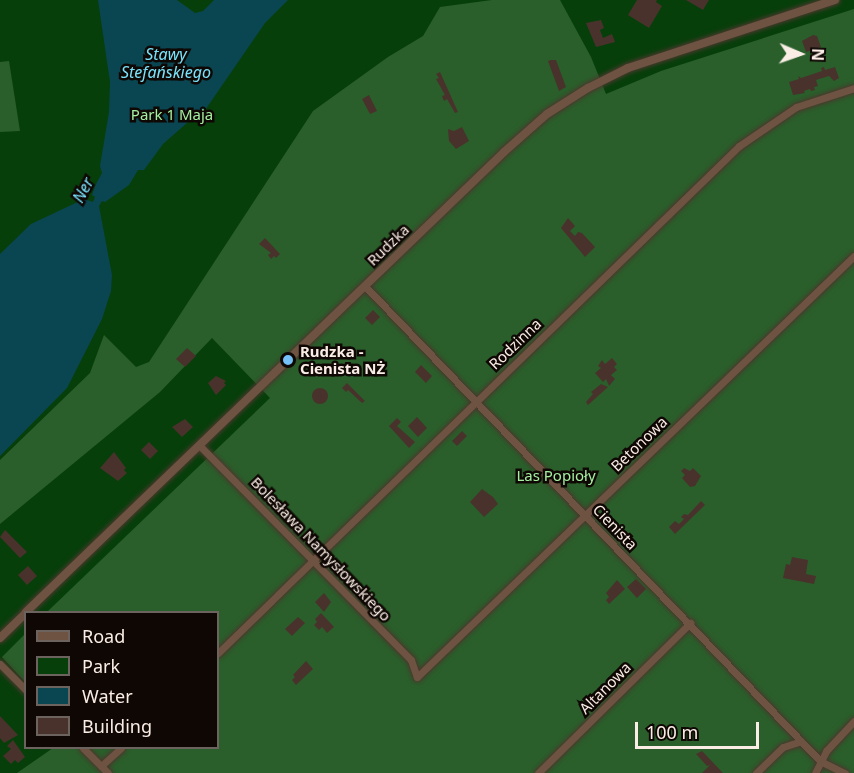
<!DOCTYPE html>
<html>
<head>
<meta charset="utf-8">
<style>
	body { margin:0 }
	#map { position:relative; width:854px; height:773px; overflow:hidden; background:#2d1b0f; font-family:"Noto Sans",sans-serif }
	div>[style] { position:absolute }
	.green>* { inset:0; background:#073f0b }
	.forest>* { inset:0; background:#2a5f2b }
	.water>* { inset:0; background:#094652 }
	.building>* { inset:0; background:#49322b }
	.round { border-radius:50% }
	.roads { filter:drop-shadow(0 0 2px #4a382d) drop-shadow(0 0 2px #4a382d) }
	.minor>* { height:7px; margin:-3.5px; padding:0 3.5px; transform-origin:3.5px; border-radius:3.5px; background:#6f5342 }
	.tertiary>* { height:8px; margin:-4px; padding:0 4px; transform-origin:4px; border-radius:4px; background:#6f5342 }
	.dots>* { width:16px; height:16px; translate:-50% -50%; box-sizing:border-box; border:3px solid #0f0704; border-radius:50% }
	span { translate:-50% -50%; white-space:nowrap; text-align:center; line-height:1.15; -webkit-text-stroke:5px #0f0704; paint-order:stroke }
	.park-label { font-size:15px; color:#a3f0a1 }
	.street-label { font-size:15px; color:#faede5 }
	.poi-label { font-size:15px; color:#faede5; font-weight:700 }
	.left { translate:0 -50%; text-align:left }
	.water-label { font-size:16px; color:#78e3fb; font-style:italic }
	.legend { position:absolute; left:24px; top:611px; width:195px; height:138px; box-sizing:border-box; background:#0f0704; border:2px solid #6d635e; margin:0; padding:8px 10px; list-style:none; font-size:18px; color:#faede5 }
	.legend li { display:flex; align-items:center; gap:12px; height:30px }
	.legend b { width:30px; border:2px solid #6d635e }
	.north { position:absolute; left:770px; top:24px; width:60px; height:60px; -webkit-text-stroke:4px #0f0704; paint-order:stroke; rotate:92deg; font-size:16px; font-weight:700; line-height:24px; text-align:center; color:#faede5 }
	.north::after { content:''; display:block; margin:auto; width:21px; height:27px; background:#faede5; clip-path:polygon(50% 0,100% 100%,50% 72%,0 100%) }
	.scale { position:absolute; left:635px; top:722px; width:124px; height:27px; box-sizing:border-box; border:3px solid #faede5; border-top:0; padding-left:8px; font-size:18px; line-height:21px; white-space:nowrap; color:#faede5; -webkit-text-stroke:4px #0f0704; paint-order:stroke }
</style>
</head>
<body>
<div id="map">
	<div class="green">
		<div style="clip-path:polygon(evenodd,0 0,854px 0,854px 773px,0 773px,0 0,26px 612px,218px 612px,218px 748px,26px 748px,26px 612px)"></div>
	</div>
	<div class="forest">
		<div style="clip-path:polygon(492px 0,560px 0,591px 57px,606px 94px,661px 71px,854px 9px,854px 773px,17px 773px,53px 748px,218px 748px,218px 612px,47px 612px,270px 398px,212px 338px,160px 392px,0 524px,0 460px,90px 373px,104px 335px,136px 367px,149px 362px,313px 111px,388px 57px,423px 36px,440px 7px)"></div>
		<div style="clip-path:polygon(9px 61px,20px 131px,0 132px,0 62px)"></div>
		<div style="clip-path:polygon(25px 634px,25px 682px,2px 657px)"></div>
	</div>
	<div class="water">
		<div style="clip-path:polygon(98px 0,177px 0,195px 13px,203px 11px,214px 0,288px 0,265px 23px,201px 116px,196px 115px,163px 144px,144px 170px,138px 170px,129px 185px,105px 202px,102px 201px,99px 206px,112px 275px,111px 291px,102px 319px,67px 388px,0 456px,0 254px,31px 224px,84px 199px,93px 202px,95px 197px,92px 195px,95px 186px,102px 173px,100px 166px,109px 112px,110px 82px)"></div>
	</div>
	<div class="building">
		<div style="clip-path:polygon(637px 0,657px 0,656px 2px,662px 6px,649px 28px,628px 15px)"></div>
		<div style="clip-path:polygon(686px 0,709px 0,703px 10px)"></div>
		<div style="clip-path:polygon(601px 20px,604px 28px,600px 30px,603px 38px,612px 34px,615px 42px,596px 47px,586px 23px)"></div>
		<div style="clip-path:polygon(813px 35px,817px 36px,821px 47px,806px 52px,802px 41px)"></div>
		<div style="clip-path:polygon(551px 60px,556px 60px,566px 87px,559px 91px,548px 61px)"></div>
		<div style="clip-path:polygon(824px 67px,825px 70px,835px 67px,839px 78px,834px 81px,829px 76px,816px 80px,818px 86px,814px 87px,815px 90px,811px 91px,810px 89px,804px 91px,805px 93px,793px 95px,789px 82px,799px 79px,798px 76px,801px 78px,822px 71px,821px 68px)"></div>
		<div style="clip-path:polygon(440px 72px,458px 112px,455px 113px,447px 99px,444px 101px,442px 96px,445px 95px,436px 79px,439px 78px,436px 74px)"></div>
		<div style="clip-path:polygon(369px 95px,377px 111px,370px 114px,362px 99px)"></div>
		<div style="clip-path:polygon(462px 127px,469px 141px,456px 149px,449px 141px,448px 129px,454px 131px)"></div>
		<div style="clip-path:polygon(568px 218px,575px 226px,570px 231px,575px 236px,578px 232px,582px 233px,595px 247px,585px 257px,561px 228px)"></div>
		<div style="clip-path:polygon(265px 238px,280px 254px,276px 258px,274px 256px,271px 259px,268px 255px,271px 253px,259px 244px)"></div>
		<div style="clip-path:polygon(373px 310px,380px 317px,372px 325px,365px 318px)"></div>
		<div style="clip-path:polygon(187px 348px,196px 356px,185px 367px,176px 359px)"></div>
		<div style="clip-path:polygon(612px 358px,617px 364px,614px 367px,617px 370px,611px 375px,615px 379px,609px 386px,606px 379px,603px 382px,595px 373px,601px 368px,598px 366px,602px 360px,605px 364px)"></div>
		<div style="clip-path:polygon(421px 365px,432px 376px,426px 383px,415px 372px)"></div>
		<div style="clip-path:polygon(216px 376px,226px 381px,224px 383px,226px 385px,216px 395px,208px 383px)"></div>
		<div style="clip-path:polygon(347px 383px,365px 401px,362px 403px,348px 390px,346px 392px,342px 388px)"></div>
		<div style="clip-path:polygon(601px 384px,608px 387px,588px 405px,586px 402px,593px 394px,591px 392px)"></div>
		<div class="round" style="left:312px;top:388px;width:16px;height:16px"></div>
		<div style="clip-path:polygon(417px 417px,427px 428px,418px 437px,408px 426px)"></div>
		<div style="clip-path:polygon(397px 418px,401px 422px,397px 426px,415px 442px,409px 448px,389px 426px)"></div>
		<div style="clip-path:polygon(185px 419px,193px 427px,182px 437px,172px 427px)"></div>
		<div style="clip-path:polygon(462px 431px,467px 436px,457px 446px,452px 441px)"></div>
		<div style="clip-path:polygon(149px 442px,158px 451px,150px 459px,141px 450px)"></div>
		<div style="clip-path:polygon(114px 452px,126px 468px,124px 470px,127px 473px,118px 481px,100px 468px)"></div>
		<div style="clip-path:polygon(684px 468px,690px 471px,693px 468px,701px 476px,695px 486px,690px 487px,682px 478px,685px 475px,681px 471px)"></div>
		<div style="clip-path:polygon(482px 489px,493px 497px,498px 504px,484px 517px,470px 502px)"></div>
		<div style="clip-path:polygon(701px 501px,705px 505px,675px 534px,669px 527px,675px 521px,679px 524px,684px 519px,681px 517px,684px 514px,688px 515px)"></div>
		<div style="clip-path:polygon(5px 530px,27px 552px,20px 558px,0 537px)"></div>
		<div style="clip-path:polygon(792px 557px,808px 560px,806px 574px,816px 576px,814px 584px,783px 578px,786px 564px,790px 565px)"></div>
		<div style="clip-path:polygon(28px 566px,37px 576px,27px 585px,18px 575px)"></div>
		<div style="clip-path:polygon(636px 579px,646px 589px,637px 598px,627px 587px)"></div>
		<div style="clip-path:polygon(617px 580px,625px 589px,609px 604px,606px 600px,609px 597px,606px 593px)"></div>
		<div style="clip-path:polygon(324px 593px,331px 602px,324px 612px,315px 602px)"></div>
		<div style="clip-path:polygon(321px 613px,334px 627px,327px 633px,322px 627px,319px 630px,314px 625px,317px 622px,315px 619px)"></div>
		<div style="clip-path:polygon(298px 617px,305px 623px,292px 636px,285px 629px)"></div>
		<div style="clip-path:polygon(306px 661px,313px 669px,296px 685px,292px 680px,295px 677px,293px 675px)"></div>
		<div style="clip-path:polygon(0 716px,18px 735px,4px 743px,0 738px)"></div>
		<div style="clip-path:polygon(13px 740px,25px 757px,18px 763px,15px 760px,11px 764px,3px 756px,11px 749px,7px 746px)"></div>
		<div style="clip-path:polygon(702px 751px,723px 773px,702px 773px,710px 765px,707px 766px,696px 754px)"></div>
	</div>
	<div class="roads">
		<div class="minor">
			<div style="left:365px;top:286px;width:658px;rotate:46.23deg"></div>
			<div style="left:820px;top:761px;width:28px;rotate:26deg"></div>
			<div style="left:199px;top:445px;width:302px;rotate:45.4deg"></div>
			<div style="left:411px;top:660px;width:18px;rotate:71deg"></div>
			<div style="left:417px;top:677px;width:607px;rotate:-43.93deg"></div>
			<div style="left:218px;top:653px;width:727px;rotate:-44.22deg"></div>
			<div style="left:739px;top:146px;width:69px;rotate:-34.4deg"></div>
			<div style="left:796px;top:107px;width:61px;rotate:-18.1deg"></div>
			<div style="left:0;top:664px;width:37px;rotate:45deg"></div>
			<div style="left:83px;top:748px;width:35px;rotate:45deg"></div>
			<div style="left:101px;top:766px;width:27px;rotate:-42deg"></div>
			<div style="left:538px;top:773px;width:214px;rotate:-44.6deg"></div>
			<div style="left:756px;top:773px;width:37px;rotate:-44deg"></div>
			<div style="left:783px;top:747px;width:19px;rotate:-18deg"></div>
			<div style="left:815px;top:773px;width:25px;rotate:-63deg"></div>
			<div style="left:826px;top:751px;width:41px;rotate:-47deg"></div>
		</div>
		<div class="tertiary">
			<div style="left:26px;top:612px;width:663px;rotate:-43.9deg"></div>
			<div style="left:504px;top:152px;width:57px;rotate:-41.5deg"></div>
			<div style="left:547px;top:114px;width:49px;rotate:-32.4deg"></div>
			<div style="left:588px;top:88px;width:45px;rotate:-26.6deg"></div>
			<div style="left:628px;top:68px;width:218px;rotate:-18.2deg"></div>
			<div style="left:0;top:638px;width:36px;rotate:-44deg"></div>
		</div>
	</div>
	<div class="dots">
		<div style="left:288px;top:360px;background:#75c0f6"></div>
	</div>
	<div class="park-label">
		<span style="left:172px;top:115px">Park 1 Maja</span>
		<span style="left:556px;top:476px">Las Popioły</span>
	</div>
	<div class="street-label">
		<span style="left:388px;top:245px;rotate:-44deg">Rudzka</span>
		<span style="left:515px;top:344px;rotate:-44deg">Rodzinna</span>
		<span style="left:639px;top:444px;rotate:-44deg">Betonowa</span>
		<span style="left:615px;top:527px;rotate:46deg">Cienista</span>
		<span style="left:321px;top:549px;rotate:46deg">Bolesława Namysłowskiego</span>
		<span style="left:605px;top:688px;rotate:-45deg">Altanowa</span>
	</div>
	<div class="poi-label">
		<span class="left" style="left:300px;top:360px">Rudzka -<br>Cienista NŻ</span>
	</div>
	<div class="water-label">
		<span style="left:166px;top:63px">Stawy<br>Stefańskiego</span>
		<span style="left:83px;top:190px;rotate:-62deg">Ner</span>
	</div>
	<ul class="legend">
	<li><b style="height:8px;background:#6f5342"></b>Road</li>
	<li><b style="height:16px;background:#073f0b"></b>Park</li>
	<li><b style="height:16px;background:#094652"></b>Water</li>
	<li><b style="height:16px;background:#49322b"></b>Building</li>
	</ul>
	<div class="north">N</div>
	<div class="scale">100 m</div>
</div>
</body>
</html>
